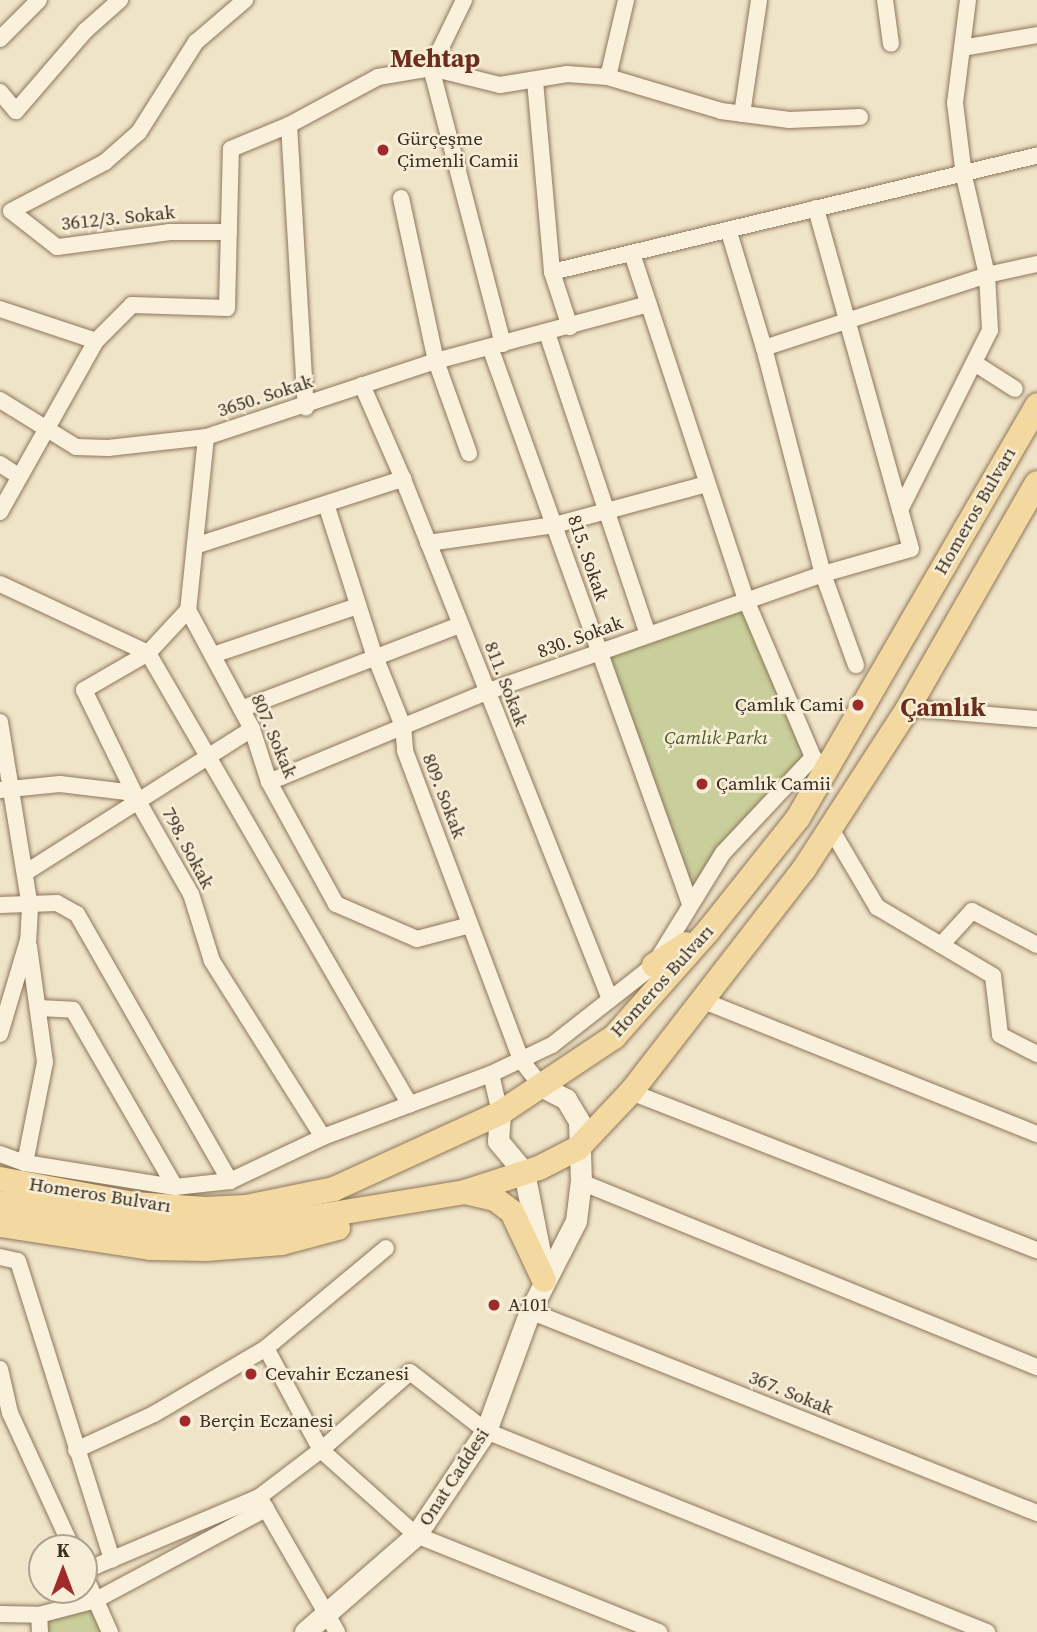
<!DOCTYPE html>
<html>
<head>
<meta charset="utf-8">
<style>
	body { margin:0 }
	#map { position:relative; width:1037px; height:1632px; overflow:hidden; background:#f0e4c8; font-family:"Source Serif 4",serif }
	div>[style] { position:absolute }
	.green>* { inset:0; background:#c9cf9b }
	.roads { filter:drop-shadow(0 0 2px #8d765c) drop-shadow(0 0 2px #8d765c) }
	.street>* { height:16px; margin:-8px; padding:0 8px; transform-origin:8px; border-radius:8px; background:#faf1dc }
	.secondary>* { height:21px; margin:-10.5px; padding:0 10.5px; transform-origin:10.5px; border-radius:10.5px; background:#faf1dc }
	.primary>* { height:24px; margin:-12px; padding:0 12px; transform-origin:12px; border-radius:12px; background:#f3d9a0 }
	.dots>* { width:19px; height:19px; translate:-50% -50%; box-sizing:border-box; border:4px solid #f7eed8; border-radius:50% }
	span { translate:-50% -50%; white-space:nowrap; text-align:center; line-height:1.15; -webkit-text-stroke:5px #f7eed8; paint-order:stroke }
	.poi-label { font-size:19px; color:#3d2e20 }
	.left { translate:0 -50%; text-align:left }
	.right { translate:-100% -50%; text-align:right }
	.street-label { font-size:19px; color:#3d2e20 }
	.park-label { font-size:19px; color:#4d5a26; font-style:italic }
	.district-label { font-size:26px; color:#6b2e1e; font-weight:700 }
	.north { position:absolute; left:28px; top:1534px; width:70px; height:70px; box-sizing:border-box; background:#f7eed8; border:2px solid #ada18e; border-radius:50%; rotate:0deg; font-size:19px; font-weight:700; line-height:28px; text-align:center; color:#3d2e20 }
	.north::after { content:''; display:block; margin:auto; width:24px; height:32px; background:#9e2a2b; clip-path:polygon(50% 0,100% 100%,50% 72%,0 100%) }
</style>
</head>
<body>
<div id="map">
	<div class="green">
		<div style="clip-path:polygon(746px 600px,813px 757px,689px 901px,598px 653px)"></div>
		<div style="clip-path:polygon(91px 1606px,101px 1632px,45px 1632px,44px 1616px)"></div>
	</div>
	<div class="roads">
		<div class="street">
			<div style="left:885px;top:0;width:44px;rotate:82.2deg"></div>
			<div style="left:0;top:39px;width:55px;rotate:-45deg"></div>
			<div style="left:962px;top:48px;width:76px;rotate:-9.8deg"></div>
			<div style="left:608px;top:77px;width:79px;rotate:-76.8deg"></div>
			<div style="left:535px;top:81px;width:192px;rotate:84.9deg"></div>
			<div style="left:552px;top:272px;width:58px;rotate:71.9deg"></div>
			<div style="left:0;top:92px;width:25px;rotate:50deg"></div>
			<div style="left:16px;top:111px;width:106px;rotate:-49.2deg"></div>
			<div style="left:85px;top:31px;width:47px;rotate:-41.5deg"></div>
			<div style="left:742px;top:114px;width:115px;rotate:-81.5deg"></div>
			<div style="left:289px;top:125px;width:283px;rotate:86.6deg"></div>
			<div style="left:401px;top:198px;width:167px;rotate:77.9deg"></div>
			<div style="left:436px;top:361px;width:98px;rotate:70.3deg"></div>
			<div style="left:229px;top:232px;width:59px;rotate:180deg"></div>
			<div style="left:170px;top:232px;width:114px;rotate:172.4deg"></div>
			<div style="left:57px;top:247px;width:58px;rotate:-142deg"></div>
			<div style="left:11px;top:211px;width:106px;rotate:-27.5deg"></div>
			<div style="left:105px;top:162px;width:45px;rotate:-41.4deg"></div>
			<div style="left:139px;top:132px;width:107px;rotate:-57.7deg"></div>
			<div style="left:196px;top:42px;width:65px;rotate:-40.6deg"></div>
			<div style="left:729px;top:232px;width:121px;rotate:73.2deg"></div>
			<div style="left:764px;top:348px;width:234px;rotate:75.4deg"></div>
			<div style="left:823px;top:574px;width:97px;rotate:70.1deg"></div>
			<div style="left:552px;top:272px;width:499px;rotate:-13.5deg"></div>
			<div style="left:0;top:309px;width:101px;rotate:18.4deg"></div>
			<div style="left:547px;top:333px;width:318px;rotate:71.5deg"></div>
			<div style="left:503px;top:344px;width:285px;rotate:-104.6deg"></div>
			<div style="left:431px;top:68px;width:71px;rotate:13.8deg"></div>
			<div style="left:500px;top:85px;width:68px;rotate:-9.3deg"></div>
			<div style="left:567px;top:74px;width:41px;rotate:4.2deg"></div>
			<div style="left:608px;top:77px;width:118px;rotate:16.7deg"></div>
			<div style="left:721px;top:111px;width:69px;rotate:7.5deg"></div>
			<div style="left:789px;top:120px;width:71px;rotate:-2.4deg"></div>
			<div style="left:490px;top:347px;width:589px;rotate:70.24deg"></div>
			<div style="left:764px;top:348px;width:235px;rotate:-18.1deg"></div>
			<div style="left:987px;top:275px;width:51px;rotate:-12.4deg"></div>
			<div style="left:976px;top:364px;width:46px;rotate:32.7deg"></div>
			<div style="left:362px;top:385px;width:103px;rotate:66.4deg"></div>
			<div style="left:403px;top:479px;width:560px;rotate:68.29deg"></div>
			<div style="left:0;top:400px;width:89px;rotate:31.7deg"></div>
			<div style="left:76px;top:447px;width:32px;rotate:2deg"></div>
			<div style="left:108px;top:448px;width:99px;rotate:-6.4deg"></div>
			<div style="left:206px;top:437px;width:242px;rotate:-18.3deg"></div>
			<div style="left:436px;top:361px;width:220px;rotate:-15deg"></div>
			<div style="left:206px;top:437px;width:174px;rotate:95.9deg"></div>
			<div style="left:188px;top:610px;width:135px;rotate:61.7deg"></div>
			<div style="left:252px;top:729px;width:56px;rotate:72.2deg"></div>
			<div style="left:269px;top:782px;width:139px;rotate:61.2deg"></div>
			<div style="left:336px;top:904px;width:88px;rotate:23.4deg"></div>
			<div style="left:417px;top:939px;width:55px;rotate:-14.8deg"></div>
			<div style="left:0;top:464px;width:20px;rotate:33deg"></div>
			<div style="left:326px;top:504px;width:157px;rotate:72.3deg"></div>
			<div style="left:374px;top:654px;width:78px;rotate:68.1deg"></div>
			<div style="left:403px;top:726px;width:25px;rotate:85deg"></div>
			<div style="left:405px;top:751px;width:330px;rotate:69.4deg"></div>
			<div style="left:521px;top:1060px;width:34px;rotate:52deg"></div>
			<div style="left:900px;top:510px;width:201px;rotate:-63.4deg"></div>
			<div style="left:990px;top:330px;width:55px;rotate:-93.1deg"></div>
			<div style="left:987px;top:275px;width:102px;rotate:-103.1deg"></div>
			<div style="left:964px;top:176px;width:74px;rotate:-97deg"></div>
			<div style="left:955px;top:103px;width:104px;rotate:-82.8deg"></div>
			<div style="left:0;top:512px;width:196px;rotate:-60.7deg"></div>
			<div style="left:96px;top:341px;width:51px;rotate:-45deg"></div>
			<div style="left:132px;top:305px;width:95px;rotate:1.8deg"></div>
			<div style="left:227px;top:308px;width:159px;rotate:-88.6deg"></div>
			<div style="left:231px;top:149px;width:63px;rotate:-22.5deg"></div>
			<div style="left:289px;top:125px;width:101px;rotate:-28.3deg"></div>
			<div style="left:378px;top:77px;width:54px;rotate:-9.6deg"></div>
			<div style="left:431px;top:68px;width:76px;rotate:-64.1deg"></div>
			<div style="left:428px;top:543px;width:128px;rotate:-8.1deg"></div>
			<div style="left:555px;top:525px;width:157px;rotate:-15.1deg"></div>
			<div style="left:195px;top:546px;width:219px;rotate:-17.9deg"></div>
			<div style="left:0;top:584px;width:163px;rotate:25deg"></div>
			<div style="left:148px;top:653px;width:522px;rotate:59.9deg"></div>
			<div style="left:188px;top:610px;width:59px;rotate:132.9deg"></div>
			<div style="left:148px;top:653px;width:74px;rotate:150deg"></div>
			<div style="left:84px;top:690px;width:126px;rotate:64deg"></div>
			<div style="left:139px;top:803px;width:105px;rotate:60.3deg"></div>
			<div style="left:191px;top:894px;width:70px;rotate:72.6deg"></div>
			<div style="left:212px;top:961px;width:208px;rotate:57.8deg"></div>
			<div style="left:213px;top:655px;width:153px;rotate:-18.7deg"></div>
			<div style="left:908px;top:708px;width:129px;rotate:4.9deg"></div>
			<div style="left:241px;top:709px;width:235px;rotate:-21deg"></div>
			<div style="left:0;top:722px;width:187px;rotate:80.8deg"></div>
			<div style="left:30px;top:907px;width:33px;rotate:93deg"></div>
			<div style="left:28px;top:940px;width:98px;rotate:106.6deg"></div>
			<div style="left:269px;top:782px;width:235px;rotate:-22.5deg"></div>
			<div style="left:486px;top:692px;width:357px;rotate:-19.3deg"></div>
			<div style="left:823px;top:574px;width:91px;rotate:-15.9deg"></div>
			<div style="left:911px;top:549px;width:354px;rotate:-105.6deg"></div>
			<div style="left:0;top:790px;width:60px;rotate:-5.7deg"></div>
			<div style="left:60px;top:784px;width:67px;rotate:6.8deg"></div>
			<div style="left:127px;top:792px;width:13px;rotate:42deg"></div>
			<div style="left:831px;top:829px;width:91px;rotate:59.5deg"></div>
			<div style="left:877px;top:907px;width:135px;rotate:30.7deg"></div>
			<div style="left:993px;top:976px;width:59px;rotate:83.2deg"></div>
			<div style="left:1000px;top:1035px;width:42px;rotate:27.2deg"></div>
			<div style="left:28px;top:871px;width:265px;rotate:-32.4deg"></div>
			<div style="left:0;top:905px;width:57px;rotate:-2deg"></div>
			<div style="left:57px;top:903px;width:23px;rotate:29deg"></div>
			<div style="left:77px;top:914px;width:308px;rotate:60.2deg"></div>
			<div style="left:941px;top:945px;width:46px;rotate:-47.6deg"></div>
			<div style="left:972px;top:911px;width:73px;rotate:27.6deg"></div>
			<div style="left:699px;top:999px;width:364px;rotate:21.8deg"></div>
			<div style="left:39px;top:1008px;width:34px;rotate:3deg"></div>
			<div style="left:73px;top:1010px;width:204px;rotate:60deg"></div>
			<div style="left:491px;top:1074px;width:40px;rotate:77deg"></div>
			<div style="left:631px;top:1092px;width:436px;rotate:21.3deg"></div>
			<div style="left:0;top:1154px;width:27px;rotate:20deg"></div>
			<div style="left:25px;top:1163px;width:152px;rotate:9.1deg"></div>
			<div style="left:175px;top:1187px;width:55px;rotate:-6.2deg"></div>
			<div style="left:230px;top:1181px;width:103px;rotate:-25.3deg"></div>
			<div style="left:323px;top:1137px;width:179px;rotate:-20.6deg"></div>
			<div style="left:491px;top:1074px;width:68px;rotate:-25.4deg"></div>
			<div style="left:552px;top:1045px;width:130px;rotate:-38.1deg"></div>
			<div style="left:654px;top:965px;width:132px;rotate:-58.4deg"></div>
			<div style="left:723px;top:853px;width:132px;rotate:-46.8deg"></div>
			<div style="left:813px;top:757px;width:171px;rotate:-113.1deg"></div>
			<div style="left:746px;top:600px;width:365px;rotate:-108.2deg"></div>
			<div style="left:25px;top:1163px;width:103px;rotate:-78.8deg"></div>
			<div style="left:45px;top:1062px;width:117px;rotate:-97.9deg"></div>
			<div style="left:581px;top:1182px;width:492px;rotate:22.1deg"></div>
			<div style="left:0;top:1257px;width:18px;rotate:13deg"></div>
			<div style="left:18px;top:1261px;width:313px;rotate:72.5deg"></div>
			<div style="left:530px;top:1311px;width:546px;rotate:21.72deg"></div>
			<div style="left:266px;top:1348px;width:116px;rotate:61.7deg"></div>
			<div style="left:321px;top:1450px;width:127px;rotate:41.8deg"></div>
			<div style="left:416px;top:1535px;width:262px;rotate:21.8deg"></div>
			<div style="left:0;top:1369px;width:45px;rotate:77.2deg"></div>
			<div style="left:10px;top:1413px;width:149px;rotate:65.3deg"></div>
			<div style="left:76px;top:1450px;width:86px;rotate:-24.8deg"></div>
			<div style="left:154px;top:1414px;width:130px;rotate:-30.5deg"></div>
			<div style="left:266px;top:1348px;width:156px;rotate:-39.8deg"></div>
			<div style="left:262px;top:1502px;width:150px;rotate:60deg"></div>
			<div style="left:84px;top:1571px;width:190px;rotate:-22.9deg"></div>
			<div style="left:259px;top:1497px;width:78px;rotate:-37.2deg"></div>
			<div style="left:321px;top:1450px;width:118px;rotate:-41.2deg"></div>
			<div style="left:410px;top:1372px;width:96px;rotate:37.8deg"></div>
			<div style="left:486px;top:1431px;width:540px;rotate:21.86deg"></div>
			<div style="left:84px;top:1574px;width:64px;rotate:65.9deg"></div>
			<div style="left:0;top:1614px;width:39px;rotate:1deg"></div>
			<div style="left:40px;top:1632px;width:17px;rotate:-93deg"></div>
			<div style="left:39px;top:1615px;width:59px;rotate:-14.7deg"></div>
			<div style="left:96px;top:1600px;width:193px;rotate:-28.2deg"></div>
		</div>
		<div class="secondary">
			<div style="left:500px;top:1113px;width:28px;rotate:94deg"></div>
			<div style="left:498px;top:1141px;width:40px;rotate:50deg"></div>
			<div style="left:524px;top:1172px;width:98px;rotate:78.8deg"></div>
			<div style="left:305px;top:1632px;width:147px;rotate:-41.1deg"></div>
			<div style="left:416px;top:1535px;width:125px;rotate:-56.1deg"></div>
			<div style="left:486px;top:1431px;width:128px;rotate:-69.9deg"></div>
			<div style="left:530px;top:1311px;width:101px;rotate:-62.9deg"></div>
			<div style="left:576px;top:1221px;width:39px;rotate:-83deg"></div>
			<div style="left:581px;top:1182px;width:61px;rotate:-91.9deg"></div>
			<div style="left:579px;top:1121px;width:26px;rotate:-121deg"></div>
			<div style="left:566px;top:1099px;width:27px;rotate:-153deg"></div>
		</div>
		<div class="primary">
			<div style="left:654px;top:965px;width:38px;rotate:-33deg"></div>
			<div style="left:0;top:1179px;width:136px;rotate:10.6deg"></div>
			<div style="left:134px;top:1204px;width:71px;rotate:4deg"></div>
			<div style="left:205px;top:1209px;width:41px;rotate:-2.8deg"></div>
			<div style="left:246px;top:1207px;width:90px;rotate:-11.6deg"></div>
			<div style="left:334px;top:1189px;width:183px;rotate:-24.6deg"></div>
			<div style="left:500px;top:1113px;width:137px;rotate:-33.7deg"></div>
			<div style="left:614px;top:1037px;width:142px;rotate:-48.4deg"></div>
			<div style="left:708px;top:931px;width:144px;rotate:-51.5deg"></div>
			<div style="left:798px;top:818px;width:477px;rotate:-59.9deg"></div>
			<div style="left:465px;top:1192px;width:31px;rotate:13deg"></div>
			<div style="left:495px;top:1199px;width:21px;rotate:37deg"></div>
			<div style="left:512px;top:1212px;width:75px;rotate:64.8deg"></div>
			<div style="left:0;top:1203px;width:178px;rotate:8.7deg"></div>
			<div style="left:176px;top:1230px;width:84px;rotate:-2.7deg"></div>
			<div style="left:260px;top:1226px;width:208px;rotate:-9.4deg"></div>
			<div style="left:465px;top:1192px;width:78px;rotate:-18deg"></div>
			<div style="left:539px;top:1168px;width:44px;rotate:-27.1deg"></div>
			<div style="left:578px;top:1148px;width:77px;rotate:-46.6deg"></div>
			<div style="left:631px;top:1092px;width:282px;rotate:-52.2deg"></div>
			<div style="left:804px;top:869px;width:192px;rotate:-57.1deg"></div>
			<div style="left:908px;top:708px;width:259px;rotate:-60.2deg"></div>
			<div style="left:0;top:1225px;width:152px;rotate:8.7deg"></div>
			<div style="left:150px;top:1248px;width:56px;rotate:1deg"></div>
			<div style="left:206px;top:1249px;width:76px;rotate:-4.5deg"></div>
			<div style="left:282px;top:1243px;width:58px;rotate:-15deg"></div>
		</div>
	</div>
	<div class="dots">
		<div style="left:383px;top:150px;background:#9e2a2b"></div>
		<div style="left:858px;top:705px;background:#9e2a2b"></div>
		<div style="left:702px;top:784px;background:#9e2a2b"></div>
		<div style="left:494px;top:1305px;background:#9e2a2b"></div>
		<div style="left:251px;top:1374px;background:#9e2a2b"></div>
		<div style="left:185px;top:1421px;background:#9e2a2b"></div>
	</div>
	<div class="poi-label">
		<span class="left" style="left:397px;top:150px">Gürçeşme<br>Çimenli Camii</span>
		<span class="right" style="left:844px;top:705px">Çamlık Cami</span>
		<span class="left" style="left:716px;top:784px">Çamlık Camii</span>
		<span class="left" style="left:508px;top:1305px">A101</span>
		<span class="left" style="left:265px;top:1374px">Cevahir Eczanesi</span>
		<span class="left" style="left:199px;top:1421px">Berçin Eczanesi</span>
	</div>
	<div class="street-label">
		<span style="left:118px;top:218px;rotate:-6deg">3612/3. Sokak</span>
		<span style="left:265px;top:396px;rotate:-18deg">3650. Sokak</span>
		<span style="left:975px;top:511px;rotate:-60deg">Homeros Bulvarı</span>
		<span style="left:588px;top:558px;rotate:71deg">815. Sokak</span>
		<span style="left:580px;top:637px;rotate:-20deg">830. Sokak</span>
		<span style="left:506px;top:684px;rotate:69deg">811. Sokak</span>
		<span style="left:274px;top:736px;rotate:67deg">807. Sokak</span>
		<span style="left:444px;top:796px;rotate:69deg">809. Sokak</span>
		<span style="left:188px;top:848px;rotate:62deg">798. Sokak</span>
		<span style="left:662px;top:981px;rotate:-48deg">Homeros Bulvarı</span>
		<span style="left:100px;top:1195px;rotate:9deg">Homeros Bulvarı</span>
		<span style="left:791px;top:1393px;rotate:22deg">367. Sokak</span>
		<span style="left:454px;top:1477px;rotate:-57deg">Onat Caddesi</span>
	</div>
	<div class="park-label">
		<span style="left:716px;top:738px">Çamlık Parkı</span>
	</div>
	<div class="district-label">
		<span style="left:435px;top:59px">Mehtap</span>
		<span style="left:943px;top:708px">Çamlık</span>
	</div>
	<div class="north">K</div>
</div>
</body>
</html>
